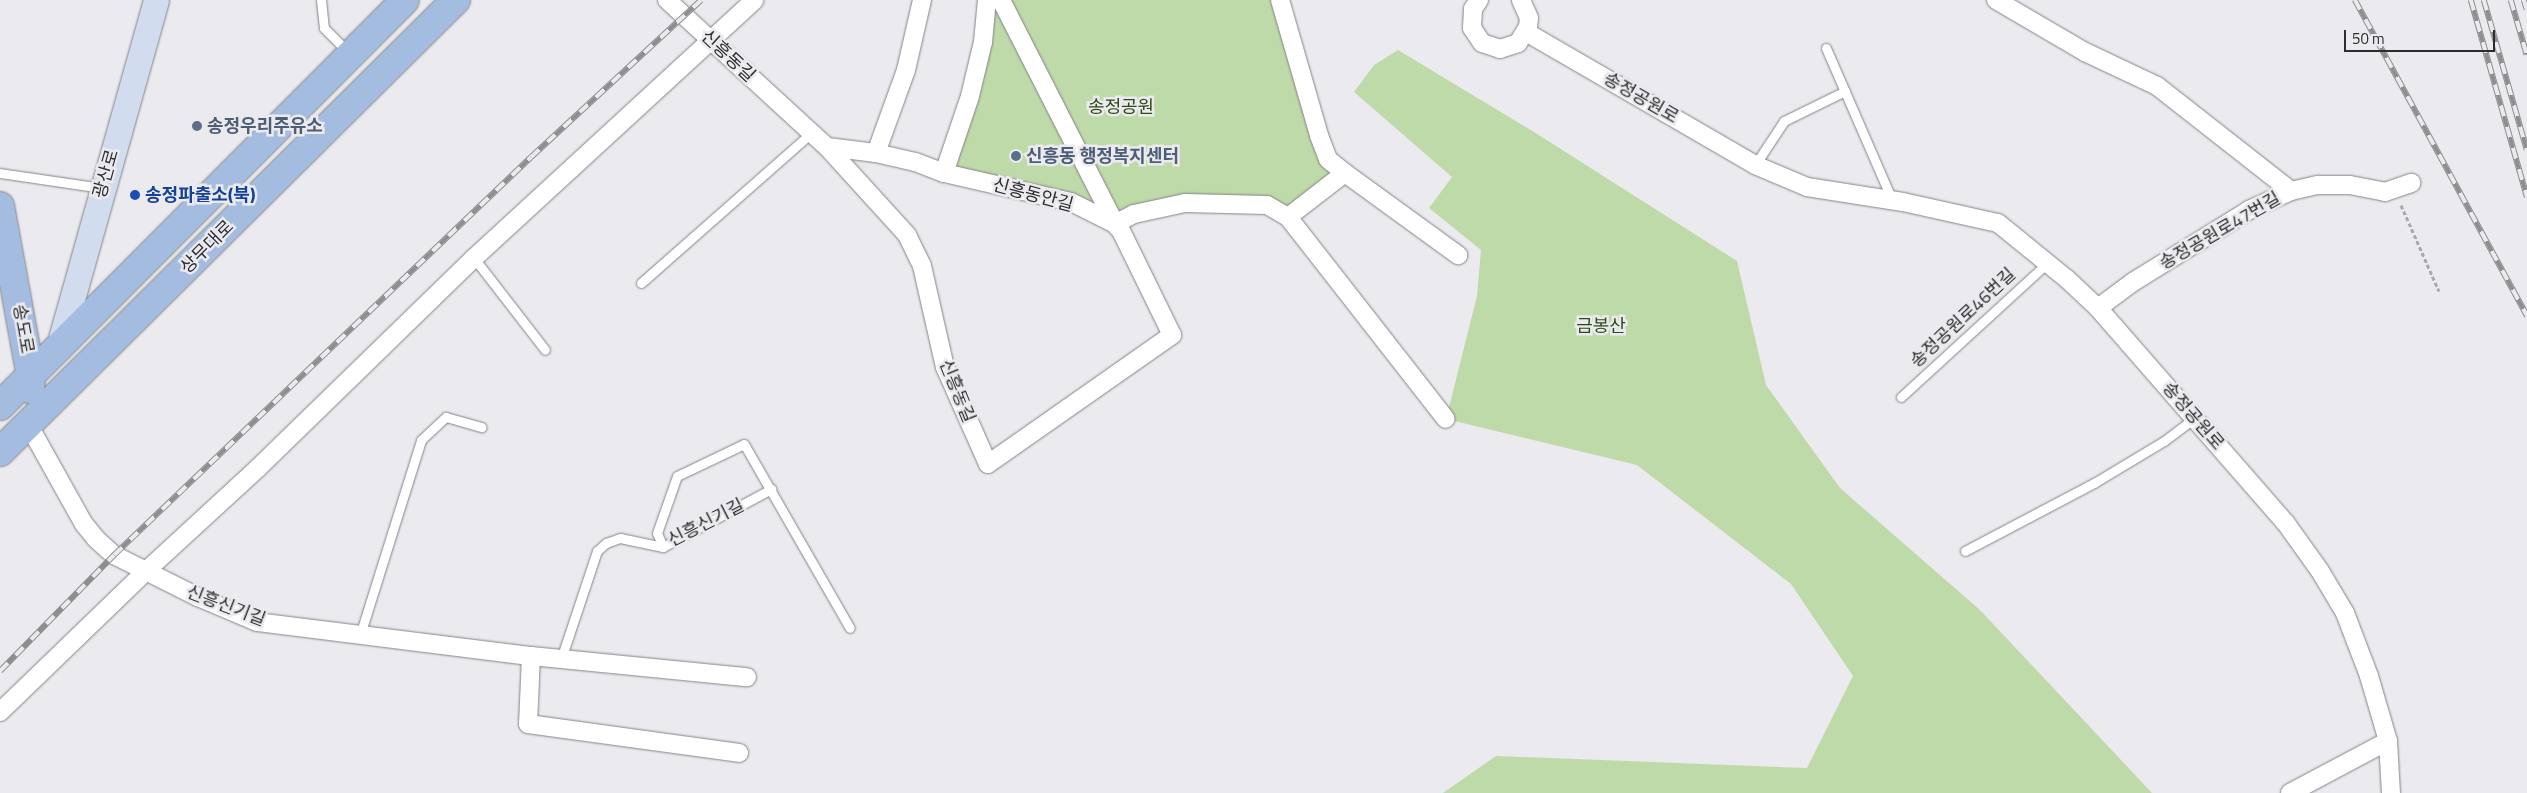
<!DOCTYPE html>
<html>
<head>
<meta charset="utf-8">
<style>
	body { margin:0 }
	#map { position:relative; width:2527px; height:793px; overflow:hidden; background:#eaeaef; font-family:"Titillium Web","Noto Sans KR",sans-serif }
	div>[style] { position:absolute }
	.green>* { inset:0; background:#bfdaa9 }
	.path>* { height:3px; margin-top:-1.5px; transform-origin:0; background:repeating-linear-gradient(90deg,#a8a8ac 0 4px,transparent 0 6.5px) }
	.roads { filter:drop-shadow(0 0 1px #848488) drop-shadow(0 0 1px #848488) }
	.lane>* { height:9px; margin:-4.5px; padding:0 4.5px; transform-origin:4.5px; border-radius:4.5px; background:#fff }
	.street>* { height:18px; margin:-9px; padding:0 9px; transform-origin:9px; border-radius:9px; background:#fff }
	.secondary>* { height:25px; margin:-12.5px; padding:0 12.5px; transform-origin:12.5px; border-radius:12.5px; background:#d1ddef }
	.primary>* { height:28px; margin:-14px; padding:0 14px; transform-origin:14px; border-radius:14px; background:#a3bce0 }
	.rail>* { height:5.5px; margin-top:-2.75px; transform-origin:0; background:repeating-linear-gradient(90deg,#eaeaef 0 11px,#8e8e91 0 22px); box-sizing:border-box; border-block:1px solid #8e8e91 }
	.dots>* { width:14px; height:14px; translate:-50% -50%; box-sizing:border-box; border:2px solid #eaeaef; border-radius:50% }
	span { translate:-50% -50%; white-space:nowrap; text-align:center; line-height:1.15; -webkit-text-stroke:5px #eaeaef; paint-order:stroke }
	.street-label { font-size:18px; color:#2d2d2f }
	.park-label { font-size:18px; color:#2e4913 }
	.service-label { font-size:18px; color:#4e5e75; font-weight:700 }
	.left { translate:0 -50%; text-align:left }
	.transit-label { font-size:18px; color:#164399; font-weight:700 }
	.scale { position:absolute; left:2344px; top:30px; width:151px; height:22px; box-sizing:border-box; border:2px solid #2d2d2f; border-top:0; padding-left:6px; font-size:15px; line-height:18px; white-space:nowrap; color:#2d2d2f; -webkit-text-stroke:4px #eaeaef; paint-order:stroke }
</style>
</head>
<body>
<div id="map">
	<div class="green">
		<div style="clip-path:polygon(987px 0,1280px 0,1319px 135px,1345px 173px,1288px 217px,1185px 203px,1115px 224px,944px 173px)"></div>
		<div style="clip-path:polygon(1398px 50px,1534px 132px,1737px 261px,1766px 385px,1840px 488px,1980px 610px,2152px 793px,1443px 793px,1496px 756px,1807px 768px,1853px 676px,1791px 584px,1637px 465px,1446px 419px,1477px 296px,1481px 250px,1429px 208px,1452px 177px,1354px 92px,1374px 65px)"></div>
	</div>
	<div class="path">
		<div style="left:2401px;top:205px;width:94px;rotate:66.2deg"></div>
	</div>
	<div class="roads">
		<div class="lane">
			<div style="left:321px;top:0;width:28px;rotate:84deg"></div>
			<div style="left:324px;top:28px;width:34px;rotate:45deg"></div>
			<div style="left:1826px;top:48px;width:166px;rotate:66.5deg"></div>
			<div style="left:1755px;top:165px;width:53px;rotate:-56.6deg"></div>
			<div style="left:1784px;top:121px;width:68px;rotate:-26.2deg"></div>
			<div style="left:0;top:173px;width:102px;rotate:8.4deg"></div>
			<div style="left:474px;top:258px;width:116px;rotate:52.3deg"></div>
			<div style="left:641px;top:283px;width:227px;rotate:-41.4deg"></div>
			<div style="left:1901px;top:397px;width:198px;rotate:-42.5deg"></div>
			<div style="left:663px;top:547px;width:15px;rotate:-113deg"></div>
			<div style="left:657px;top:533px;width:60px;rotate:-70.7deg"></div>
			<div style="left:677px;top:476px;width:74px;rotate:-25.5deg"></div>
			<div style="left:744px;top:444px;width:212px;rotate:60.1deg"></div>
			<div style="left:1965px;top:551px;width:146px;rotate:-27.8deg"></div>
			<div style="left:2094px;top:483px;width:82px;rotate:-31deg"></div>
			<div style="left:2164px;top:441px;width:38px;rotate:-37deg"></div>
			<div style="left:360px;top:635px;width:204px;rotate:-72.6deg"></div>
			<div style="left:421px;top:440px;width:34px;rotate:-43deg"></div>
			<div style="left:446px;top:417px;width:37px;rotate:16deg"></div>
			<div style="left:561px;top:659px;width:114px;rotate:-71.6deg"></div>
			<div style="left:597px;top:551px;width:12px;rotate:-42deg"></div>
			<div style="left:606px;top:543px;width:15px;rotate:-20deg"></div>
			<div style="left:620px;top:538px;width:44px;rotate:11.8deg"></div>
			<div style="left:663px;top:547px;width:123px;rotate:-28.2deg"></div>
		</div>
		<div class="street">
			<div style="left:667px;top:0;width:217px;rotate:42.6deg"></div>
			<div style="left:827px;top:147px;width:119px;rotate:47.7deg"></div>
			<div style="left:907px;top:235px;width:34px;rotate:64deg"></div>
			<div style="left:922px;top:266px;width:104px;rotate:77.2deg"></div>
			<div style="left:945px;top:367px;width:106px;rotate:66.1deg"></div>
			<div style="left:988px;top:464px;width:225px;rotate:-35deg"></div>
			<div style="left:1172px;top:335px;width:116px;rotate:-116.1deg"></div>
			<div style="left:1121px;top:231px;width:9px;rotate:-131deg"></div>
			<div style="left:1115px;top:224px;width:49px;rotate:-153.4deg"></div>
			<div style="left:1071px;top:202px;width:130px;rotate:-167.1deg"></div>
			<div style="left:944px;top:173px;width:31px;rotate:-159deg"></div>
			<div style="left:915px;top:162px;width:40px;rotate:-167deg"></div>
			<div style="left:876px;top:153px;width:49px;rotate:-173deg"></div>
			<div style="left:1001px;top:0;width:251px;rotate:63deg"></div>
			<div style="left:1115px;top:224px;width:21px;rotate:-28deg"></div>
			<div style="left:1134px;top:214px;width:52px;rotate:-12.2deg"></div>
			<div style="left:1185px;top:203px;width:82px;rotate:1.4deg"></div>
			<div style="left:1267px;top:205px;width:24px;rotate:30deg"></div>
			<div style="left:1288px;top:217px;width:72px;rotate:-37.7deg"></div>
			<div style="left:1345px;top:173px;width:22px;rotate:-141deg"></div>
			<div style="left:1328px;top:159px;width:26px;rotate:-111deg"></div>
			<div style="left:1319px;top:135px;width:141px;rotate:-106.1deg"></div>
			<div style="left:1479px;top:0;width:11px;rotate:124deg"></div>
			<div style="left:1473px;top:9px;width:19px;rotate:93deg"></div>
			<div style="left:1472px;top:28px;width:18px;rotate:56deg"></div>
			<div style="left:1482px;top:43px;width:19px;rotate:18deg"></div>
			<div style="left:1500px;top:49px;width:19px;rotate:-18deg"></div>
			<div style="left:1518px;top:43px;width:19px;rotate:-58deg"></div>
			<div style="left:1528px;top:27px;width:9px;rotate:-84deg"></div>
			<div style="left:1529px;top:18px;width:20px;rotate:-114deg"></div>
			<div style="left:1996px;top:0;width:103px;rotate:30.3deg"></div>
			<div style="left:2085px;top:52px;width:80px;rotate:25.3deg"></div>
			<div style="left:2157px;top:86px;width:170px;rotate:38.1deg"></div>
			<div style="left:1526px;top:32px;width:265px;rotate:30.1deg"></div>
			<div style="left:1755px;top:165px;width:56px;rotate:22.9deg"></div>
			<div style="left:1807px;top:187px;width:97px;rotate:8.9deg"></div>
			<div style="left:1903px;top:202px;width:97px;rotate:12.5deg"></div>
			<div style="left:1998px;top:223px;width:89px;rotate:39.1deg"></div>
			<div style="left:2067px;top:279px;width:42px;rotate:43.1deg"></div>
			<div style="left:2098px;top:308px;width:284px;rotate:48.9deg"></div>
			<div style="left:2285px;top:522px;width:60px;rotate:54.5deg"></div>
			<div style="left:2320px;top:571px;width:49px;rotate:59.2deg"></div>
			<div style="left:2345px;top:613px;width:67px;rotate:69.1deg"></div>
			<div style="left:2369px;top:676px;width:68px;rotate:73.7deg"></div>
			<div style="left:2388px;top:741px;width:52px;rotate:86.7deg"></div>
			<div style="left:876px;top:153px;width:88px;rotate:-70.1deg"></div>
			<div style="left:906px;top:70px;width:72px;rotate:-77.1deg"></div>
			<div style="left:944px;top:173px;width:81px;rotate:-71.3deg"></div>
			<div style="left:970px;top:96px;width:56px;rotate:-76.5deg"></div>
			<div style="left:983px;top:42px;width:42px;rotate:-84.6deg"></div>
			<div style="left:1345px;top:173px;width:140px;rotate:36deg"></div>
			<div style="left:1288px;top:217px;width:256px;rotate:52deg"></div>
			<div style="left:2098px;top:308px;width:44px;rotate:-36.6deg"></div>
			<div style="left:2133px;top:282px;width:137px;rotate:-31.8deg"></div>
			<div style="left:2249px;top:210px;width:46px;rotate:-24.3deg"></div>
			<div style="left:2291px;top:191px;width:28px;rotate:-13deg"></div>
			<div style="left:2318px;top:185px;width:32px"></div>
			<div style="left:2350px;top:185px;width:36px;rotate:11deg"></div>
			<div style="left:2385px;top:192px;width:28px;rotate:-19deg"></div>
			<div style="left:28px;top:424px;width:115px;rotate:60.8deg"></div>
			<div style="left:84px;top:524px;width:19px;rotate:51deg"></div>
			<div style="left:96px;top:539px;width:24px;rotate:42deg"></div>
			<div style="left:114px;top:555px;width:94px;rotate:26.6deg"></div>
			<div style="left:198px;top:597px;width:64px;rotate:23deg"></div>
			<div style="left:257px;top:622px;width:276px;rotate:7.1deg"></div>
			<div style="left:531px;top:656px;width:217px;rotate:5.6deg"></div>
			<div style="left:531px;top:656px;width:68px;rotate:92.5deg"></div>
			<div style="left:528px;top:724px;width:213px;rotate:7.8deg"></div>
			<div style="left:0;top:712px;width:203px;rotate:-44deg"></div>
			<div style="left:146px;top:571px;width:152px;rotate:-42.6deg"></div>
			<div style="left:258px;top:468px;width:301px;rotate:-44.2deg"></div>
			<div style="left:474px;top:258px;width:381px;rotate:-42.6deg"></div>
			<div style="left:2290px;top:793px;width:111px;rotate:-28deg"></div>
		</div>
		<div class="secondary">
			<div style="left:58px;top:349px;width:362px;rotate:-74.3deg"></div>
		</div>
		<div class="primary">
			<div style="left:0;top:206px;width:173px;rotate:79.7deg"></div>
			<div style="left:31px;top:376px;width:13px;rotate:94deg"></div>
			<div style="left:0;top:406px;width:573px;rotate:-45.07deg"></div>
			<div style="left:0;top:452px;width:642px;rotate:-44.75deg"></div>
		</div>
	</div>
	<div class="rail">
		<div style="left:2355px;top:0;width:360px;rotate:61.4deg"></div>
		<div style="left:2471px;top:0;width:205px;rotate:74.1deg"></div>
		<div style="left:2484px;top:0;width:156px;rotate:74deg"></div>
		<div style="left:2511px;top:0;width:57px;rotate:73.8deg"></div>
		<div style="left:2524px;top:0;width:10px;rotate:73deg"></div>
		<div style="left:0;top:671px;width:163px;rotate:-45.5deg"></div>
		<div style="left:114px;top:555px;width:576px;rotate:-43.66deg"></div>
		<div style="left:531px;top:157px;width:231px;rotate:-42.7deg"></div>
	</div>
	<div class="dots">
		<div style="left:197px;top:126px;background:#5c6f8a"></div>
		<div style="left:1016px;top:156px;background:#5c6f8a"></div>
		<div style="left:135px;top:195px;background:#1a4fb4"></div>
	</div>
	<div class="street-label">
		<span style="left:728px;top:56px;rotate:43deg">신흥동길</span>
		<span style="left:1641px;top:98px;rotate:30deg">송정공원로</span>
		<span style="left:106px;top:174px;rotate:-74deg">광산로</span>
		<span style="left:1033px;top:195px;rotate:15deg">신흥동안길</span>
		<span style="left:2220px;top:231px;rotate:-30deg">송정공원로47번길</span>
		<span style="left:207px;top:247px;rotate:-45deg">상무대로</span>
		<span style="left:1963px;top:318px;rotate:-43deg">송정공원로46번길</span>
		<span style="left:23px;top:329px;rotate:80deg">송도로</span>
		<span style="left:957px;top:391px;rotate:68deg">신흥동길</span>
		<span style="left:2193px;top:416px;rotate:49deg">송정공원로</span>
		<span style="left:706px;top:523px;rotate:-27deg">신흥신기길</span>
		<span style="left:226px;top:606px;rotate:21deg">신흥신기길</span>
	</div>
	<div class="park-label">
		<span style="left:1121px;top:107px">송정공원</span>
		<span style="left:1601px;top:326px">금봉산</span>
	</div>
	<div class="service-label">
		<span class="left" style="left:207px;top:126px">송정우리주유소</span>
		<span class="left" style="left:1026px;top:156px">신흥동 행정복지센터</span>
	</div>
	<div class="transit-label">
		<span class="left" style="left:145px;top:195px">송정파출소(북)</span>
	</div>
	<div class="scale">50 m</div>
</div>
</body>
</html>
